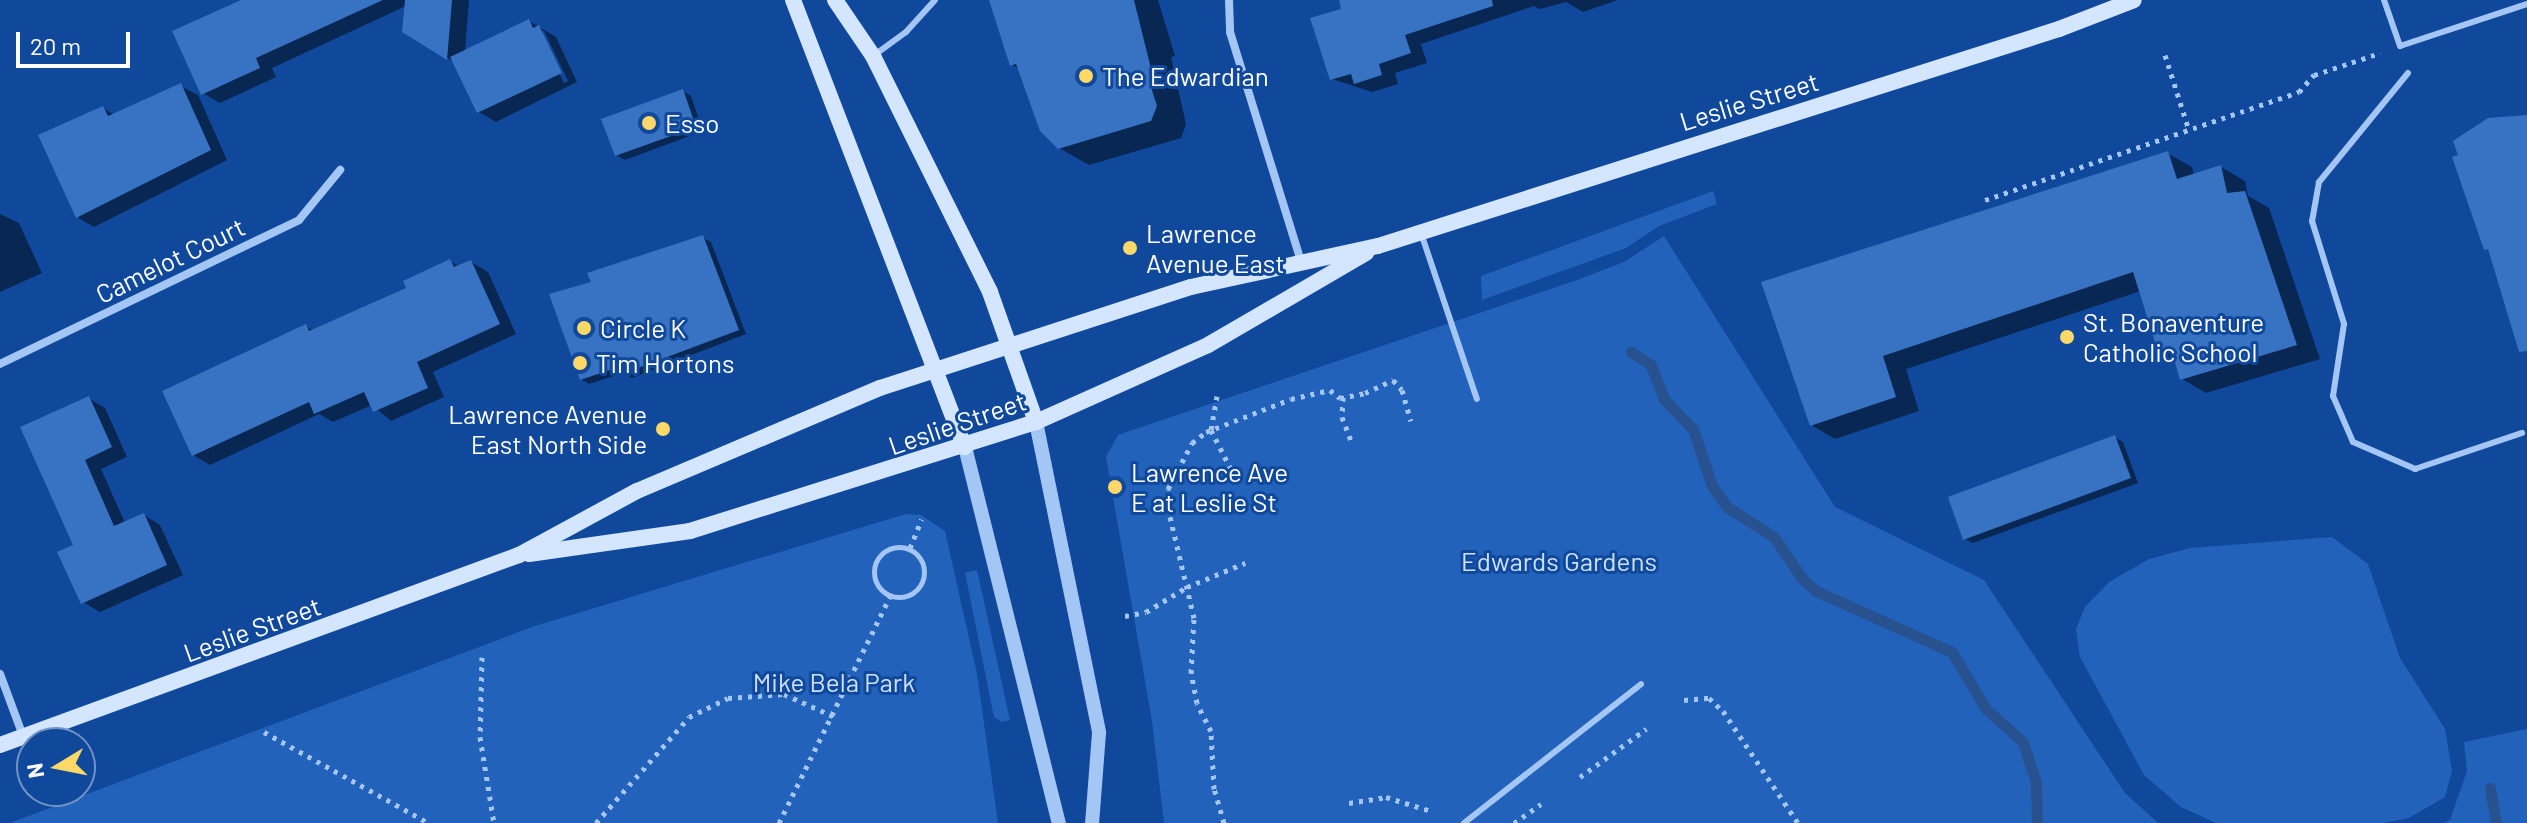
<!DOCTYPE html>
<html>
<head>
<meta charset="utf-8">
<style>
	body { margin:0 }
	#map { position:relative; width:2527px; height:823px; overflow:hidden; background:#10499c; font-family:Barlow,sans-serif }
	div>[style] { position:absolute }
	.green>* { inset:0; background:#2262ba }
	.shadow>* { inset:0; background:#0007 }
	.stream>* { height:11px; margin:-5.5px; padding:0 5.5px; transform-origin:5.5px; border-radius:5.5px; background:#27518f }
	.building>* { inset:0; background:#3872c3 }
	.path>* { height:5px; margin-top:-2.5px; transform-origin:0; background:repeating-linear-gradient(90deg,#a4c6f5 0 4px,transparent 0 10px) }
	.path>.ring { margin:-2.5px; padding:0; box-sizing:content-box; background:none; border:5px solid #a4c6f5; border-radius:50% }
	.service>* { height:6px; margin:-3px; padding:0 3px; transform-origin:3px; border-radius:3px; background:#a4c6f5 }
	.minor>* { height:8px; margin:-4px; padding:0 4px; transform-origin:4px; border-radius:4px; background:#a4c6f5 }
	.tertiary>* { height:14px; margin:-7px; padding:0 7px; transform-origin:7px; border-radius:7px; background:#a4c6f5 }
	.secondary>* { height:16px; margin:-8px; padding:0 8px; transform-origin:8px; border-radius:8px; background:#d4e5fe }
	.dots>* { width:22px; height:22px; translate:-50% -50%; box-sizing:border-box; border:4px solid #10499c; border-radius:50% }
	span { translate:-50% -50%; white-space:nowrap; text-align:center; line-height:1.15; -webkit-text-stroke:6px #10499c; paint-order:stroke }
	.poi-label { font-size:26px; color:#fff }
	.left { translate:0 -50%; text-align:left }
	.right { translate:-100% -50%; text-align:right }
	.street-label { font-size:26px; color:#fff }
	.park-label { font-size:26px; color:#cce1fe }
	.north { position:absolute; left:16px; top:727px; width:80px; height:80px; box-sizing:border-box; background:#10499c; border:2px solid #7092c4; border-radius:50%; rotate:260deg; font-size:22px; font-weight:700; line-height:32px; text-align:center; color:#fff }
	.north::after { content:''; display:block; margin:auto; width:28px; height:36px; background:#ffd867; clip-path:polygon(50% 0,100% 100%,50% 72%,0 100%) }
	.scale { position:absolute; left:16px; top:32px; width:114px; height:36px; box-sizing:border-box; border:4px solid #fff; border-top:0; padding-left:10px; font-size:24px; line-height:28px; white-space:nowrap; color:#fff; -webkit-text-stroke:6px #10499c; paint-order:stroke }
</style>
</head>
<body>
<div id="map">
	<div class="green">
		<div style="clip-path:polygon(1713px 191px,1717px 204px,1659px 226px,1626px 248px,1482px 300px,1481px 276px)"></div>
		<div style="clip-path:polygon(1664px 236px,1835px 507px,1984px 580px,2125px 793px,2158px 823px,1164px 823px,1152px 721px,1106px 457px,1118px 435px,1577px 280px,1624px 262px)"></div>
		<div style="clip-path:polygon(906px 514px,921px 515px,945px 531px,977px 674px,998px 823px,10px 823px,535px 626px)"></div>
		<div style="clip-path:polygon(2332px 537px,2368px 564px,2400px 658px,2445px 729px,2452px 771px,2445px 797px,2409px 818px,2383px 823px,2216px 823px,2181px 807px,2144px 775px,2080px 657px,2076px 629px,2085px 607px,2109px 582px,2149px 559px,2190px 548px)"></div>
		<div style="clip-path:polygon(977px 570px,1010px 720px,1002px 722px,994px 717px,965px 573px)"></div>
		<div style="clip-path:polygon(2527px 729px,2527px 823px,2444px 823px,2450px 820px,2467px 771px,2464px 742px)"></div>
	</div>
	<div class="shadow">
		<div style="clip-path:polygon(evenodd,243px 0,469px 0,465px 52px,529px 21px,556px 37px,577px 82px,496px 122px,479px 112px,454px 62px,404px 31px,406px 6px,272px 68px,276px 77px,220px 103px,203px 93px,243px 0,539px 31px,544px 31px,568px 81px,564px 83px,539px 31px)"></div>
		<div style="clip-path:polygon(995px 0,1158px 0,1175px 56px,1171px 57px,1186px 124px,1181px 138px,1089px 165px,1059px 148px,1021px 70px,1012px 65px)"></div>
		<div style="clip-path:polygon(1343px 0,1618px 0,1583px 12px,1566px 2px,1540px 9px,1534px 6px,1421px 44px,1427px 63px,1395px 73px,1398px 84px,1372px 92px,1332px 79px)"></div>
		<div style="clip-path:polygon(181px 86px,198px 95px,227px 160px,94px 227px,77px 217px,103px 108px,115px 115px)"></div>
		<div style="clip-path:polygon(683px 91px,691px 96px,703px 131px,625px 160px,616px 155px)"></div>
		<div style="clip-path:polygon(2167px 153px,2192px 167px,2194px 175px,2221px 167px,2245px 181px,2248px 196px,2269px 208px,2320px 359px,2206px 393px,2182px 379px,2177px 363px,2160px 354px,2141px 291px,1906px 369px,1919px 411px,1835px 439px,1811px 425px,1764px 283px)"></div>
		<div style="clip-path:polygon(0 214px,19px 223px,42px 273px,0 292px)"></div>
		<div style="clip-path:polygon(702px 237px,711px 242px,746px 334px,632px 378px,623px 373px,589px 384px,581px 379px,594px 283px)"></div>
		<div style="clip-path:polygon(450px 261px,460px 267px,471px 262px,488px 272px,516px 334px,433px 372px,444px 397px,391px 421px,372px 405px,333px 422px,319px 414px,210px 465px,193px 455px,305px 326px,314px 331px,408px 289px)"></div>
		<div style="clip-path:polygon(88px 398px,105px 408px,127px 457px,101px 469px,125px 523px,144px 515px,160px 525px,183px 575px,100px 612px,83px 602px,76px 546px)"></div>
		<div style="clip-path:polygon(2115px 437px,2123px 442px,2138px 483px,1973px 543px,1965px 539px)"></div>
	</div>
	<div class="stream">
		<div style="left:1631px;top:352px;width:24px;rotate:33deg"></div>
		<div style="left:1651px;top:365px;width:36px;rotate:69deg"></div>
		<div style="left:1664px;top:399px;width:42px;rotate:46deg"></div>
		<div style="left:1693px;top:429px;width:60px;rotate:71.6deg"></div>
		<div style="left:1712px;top:486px;width:26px;rotate:54deg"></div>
		<div style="left:1727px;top:507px;width:56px;rotate:32.6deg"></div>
		<div style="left:1774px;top:537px;width:50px;rotate:55.7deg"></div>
		<div style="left:1802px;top:578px;width:19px;rotate:43deg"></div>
		<div style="left:1816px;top:591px;width:149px;rotate:24.2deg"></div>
		<div style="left:1952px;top:652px;width:66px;rotate:59.2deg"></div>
		<div style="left:1986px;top:709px;width:50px;rotate:41.7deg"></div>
		<div style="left:2023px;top:742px;width:43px;rotate:72.4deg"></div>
		<div style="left:2036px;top:783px;width:40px;rotate:88.6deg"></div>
		<div style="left:2490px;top:788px;width:36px;rotate:80deg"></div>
	</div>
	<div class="building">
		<div style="clip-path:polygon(241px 0,383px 0,256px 58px,260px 68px,201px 95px,172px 31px)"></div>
		<div style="clip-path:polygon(405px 0,452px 0,447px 60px,402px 32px)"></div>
		<div style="clip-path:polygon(989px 0,1134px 0,1155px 85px,1151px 87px,1157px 106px,1151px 121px,1058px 149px,1040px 131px,1016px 64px,1010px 66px)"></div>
		<div style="clip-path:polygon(1339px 0,1492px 0,1493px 6px,1405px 35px,1411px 53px,1379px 64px,1382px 75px,1354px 84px,1351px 74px,1330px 80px,1310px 18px,1341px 9px)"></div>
		<div style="clip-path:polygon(529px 19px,533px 28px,539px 25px,562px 73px,477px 113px,450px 57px)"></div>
		<div style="clip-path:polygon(181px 83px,211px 150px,76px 218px,38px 135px,103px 106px,108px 116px)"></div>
		<div style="clip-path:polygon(683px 89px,696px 127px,615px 156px,601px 119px)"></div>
		<div style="clip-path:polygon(2527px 115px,2527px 351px,2519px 352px,2488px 249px,2484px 250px,2452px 157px,2458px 155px,2453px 141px,2488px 118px)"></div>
		<div style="clip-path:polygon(2168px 151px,2177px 179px,2221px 165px,2227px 193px,2245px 191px,2297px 345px,2180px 380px,2172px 352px,2159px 355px,2133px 272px,1883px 356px,1896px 397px,1810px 426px,1761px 282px)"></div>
		<div style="clip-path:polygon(703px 235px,739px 330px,622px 374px,619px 367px,580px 380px,549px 294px,591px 282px,587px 273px)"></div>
		<div style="clip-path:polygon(450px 259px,454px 267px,471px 260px,500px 324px,417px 362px,428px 388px,373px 412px,364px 392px,314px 414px,309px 402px,192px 456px,162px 391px,306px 324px,309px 331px,406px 288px,403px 281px)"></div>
		<div style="clip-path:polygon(89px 396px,112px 447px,85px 460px,114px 526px,144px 513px,167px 565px,81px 604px,57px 552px,73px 545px,20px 427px)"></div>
		<div style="clip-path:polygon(2115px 435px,2131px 478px,1963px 540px,1948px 497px)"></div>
	</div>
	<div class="path">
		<div style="left:2165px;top:55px;width:79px;rotate:72.3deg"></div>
		<div style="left:1985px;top:200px;width:332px;rotate:-19deg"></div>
		<div style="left:2299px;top:92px;width:23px;rotate:-49deg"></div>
		<div style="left:2314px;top:75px;width:70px;rotate:-18.4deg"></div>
		<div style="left:1217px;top:396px;width:35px;rotate:100deg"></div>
		<div style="left:1211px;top:430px;width:57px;rotate:63deg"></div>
		<div style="left:1343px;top:397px;width:20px;rotate:93deg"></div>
		<div style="left:1342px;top:417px;width:26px;rotate:69deg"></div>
		<div class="ring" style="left:874px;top:547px;width:45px;height:45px"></div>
		<div style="left:910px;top:548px;width:31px;rotate:-68deg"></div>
		<div style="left:1125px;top:616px;width:21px;rotate:-11deg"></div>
		<div style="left:1146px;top:612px;width:48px;rotate:-31.4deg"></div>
		<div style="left:1187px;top:587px;width:63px;rotate:-22.5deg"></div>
		<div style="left:482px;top:657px;width:80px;rotate:91.4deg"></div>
		<div style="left:480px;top:737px;width:87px;rotate:80.8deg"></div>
		<div style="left:1684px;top:700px;width:25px;rotate:-5deg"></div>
		<div style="left:1709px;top:698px;width:19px;rotate:43deg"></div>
		<div style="left:1723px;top:711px;width:135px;rotate:56.2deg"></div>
		<div style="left:264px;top:732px;width:188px;rotate:28.9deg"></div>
		<div style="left:1580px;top:777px;width:82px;rotate:-36deg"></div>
		<div style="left:1349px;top:803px;width:37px;rotate:-9deg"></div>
		<div style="left:1386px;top:797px;width:47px;rotate:17.3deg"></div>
		<div style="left:596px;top:823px;width:141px;rotate:-48.7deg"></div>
		<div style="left:689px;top:717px;width:43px;rotate:-26deg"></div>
		<div style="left:728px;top:698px;width:56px;rotate:-4.1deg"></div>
		<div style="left:784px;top:694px;width:56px;rotate:24.3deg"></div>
		<div style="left:779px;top:823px;width:253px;rotate:-63.9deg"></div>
		<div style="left:1224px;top:823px;width:35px;rotate:-106deg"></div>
		<div style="left:1214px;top:789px;width:58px;rotate:-93deg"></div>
		<div style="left:1211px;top:731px;width:31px;rotate:-117deg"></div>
		<div style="left:1197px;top:703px;width:31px;rotate:-101deg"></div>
		<div style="left:1191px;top:673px;width:55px;rotate:-86.9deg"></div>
		<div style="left:1194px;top:618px;width:121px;rotate:-103.3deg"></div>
		<div style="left:1166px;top:500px;width:11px;rotate:-80deg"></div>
		<div style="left:1168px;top:489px;width:52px;rotate:-62.4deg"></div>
		<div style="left:1192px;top:443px;width:18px;rotate:-38deg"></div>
		<div style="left:1206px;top:432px;width:91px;rotate:-21.2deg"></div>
		<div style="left:1291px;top:399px;width:40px;rotate:-13deg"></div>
		<div style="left:1330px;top:390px;width:13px;rotate:39deg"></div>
		<div style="left:1340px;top:398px;width:25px;rotate:-11deg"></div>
		<div style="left:1365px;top:393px;width:31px;rotate:-25deg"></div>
		<div style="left:1393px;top:380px;width:13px;rotate:48deg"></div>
		<div style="left:1402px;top:390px;width:32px;rotate:74deg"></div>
		<div style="left:1514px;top:823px;width:33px;rotate:-35deg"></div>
	</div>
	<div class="service">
		<div style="left:2384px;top:0;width:49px;rotate:70.8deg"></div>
		<div style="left:2400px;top:46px;width:134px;rotate:-18.3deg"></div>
		<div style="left:873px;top:56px;width:41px;rotate:-36deg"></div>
		<div style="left:906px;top:32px;width:43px;rotate:-47.8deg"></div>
		<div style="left:2408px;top:73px;width:141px;rotate:129.2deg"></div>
		<div style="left:2319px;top:182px;width:40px;rotate:100deg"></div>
		<div style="left:2312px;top:221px;width:108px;rotate:72.7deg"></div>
		<div style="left:2344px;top:324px;width:73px;rotate:98.7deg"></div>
		<div style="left:2333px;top:396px;width:50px;rotate:66.5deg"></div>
		<div style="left:2353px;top:442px;width:68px;rotate:23.5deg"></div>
		<div style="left:2415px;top:469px;width:113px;rotate:-18.6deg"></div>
		<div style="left:1422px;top:236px;width:172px;rotate:71.4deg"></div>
		<div style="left:1464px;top:823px;width:225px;rotate:-38.1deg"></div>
	</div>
	<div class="minor">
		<div style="left:1229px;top:0;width:32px;rotate:88deg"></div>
		<div style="left:1230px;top:32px;width:241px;rotate:72.8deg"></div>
		<div style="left:0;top:364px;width:332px;rotate:-25.7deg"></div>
		<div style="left:299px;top:220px;width:65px;rotate:-50.6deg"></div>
		<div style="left:0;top:674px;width:66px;rotate:69.6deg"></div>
	</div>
	<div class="tertiary">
		<div style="left:1036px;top:422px;width:317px;rotate:78.5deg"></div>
		<div style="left:1099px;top:733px;width:90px;rotate:94.4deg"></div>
		<div style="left:965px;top:447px;width:388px;rotate:76deg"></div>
	</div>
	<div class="secondary">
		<div style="left:793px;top:0;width:479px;rotate:69deg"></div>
		<div style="left:835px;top:0;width:68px;rotate:55.8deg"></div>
		<div style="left:873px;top:56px;width:263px;rotate:63.6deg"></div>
		<div style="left:990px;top:292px;width:138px;rotate:70.5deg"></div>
		<div style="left:529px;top:554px;width:163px;rotate:-8.1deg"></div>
		<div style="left:690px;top:531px;width:363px;rotate:-17.5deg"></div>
		<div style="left:1036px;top:422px;width:188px;rotate:-24.1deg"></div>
		<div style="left:1208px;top:345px;width:183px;rotate:-30.2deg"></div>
		<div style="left:0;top:745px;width:553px;rotate:-20.11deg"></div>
		<div style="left:519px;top:555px;width:134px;rotate:-28.5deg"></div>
		<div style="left:637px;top:491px;width:264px;rotate:-23deg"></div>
		<div style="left:880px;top:388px;width:327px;rotate:-18deg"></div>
		<div style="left:1191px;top:287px;width:191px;rotate:-12.4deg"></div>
		<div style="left:1378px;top:246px;width:715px;rotate:-17.67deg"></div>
		<div style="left:2059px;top:29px;width:80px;rotate:-21.1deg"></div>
	</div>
	<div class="dots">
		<div style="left:1086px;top:76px;background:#ffd867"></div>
		<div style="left:649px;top:123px;background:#ffd867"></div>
		<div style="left:1130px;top:248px;background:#ffd867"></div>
		<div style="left:584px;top:328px;background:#ffd867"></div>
		<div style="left:2067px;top:337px;background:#ffd867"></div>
		<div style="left:580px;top:363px;background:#ffd867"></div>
		<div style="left:663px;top:429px;background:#ffd867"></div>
		<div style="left:1115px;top:487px;background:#ffd867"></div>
	</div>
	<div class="poi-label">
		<span class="left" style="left:1102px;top:76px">The Edwardian</span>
		<span class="left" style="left:665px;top:123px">Esso</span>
		<span class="left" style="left:1146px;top:248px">Lawrence<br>Avenue East</span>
		<span class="left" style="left:2083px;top:337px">St. Bonaventure<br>Catholic School</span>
		<span class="left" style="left:600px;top:328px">Circle K</span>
		<span class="left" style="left:596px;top:363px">Tim Hortons</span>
		<span class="right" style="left:647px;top:429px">Lawrence Avenue<br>East North Side</span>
		<span class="left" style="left:1131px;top:487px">Lawrence Ave<br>E at Leslie St</span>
	</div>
	<div class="street-label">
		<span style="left:1749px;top:101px;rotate:-17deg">Leslie Street</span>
		<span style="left:170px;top:260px;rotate:-26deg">Camelot Court</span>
		<span style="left:957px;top:423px;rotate:-19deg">Leslie Street</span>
		<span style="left:252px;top:629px;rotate:-20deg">Leslie Street</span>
	</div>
	<div class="park-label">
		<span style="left:1559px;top:561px">Edwards Gardens</span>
		<span style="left:834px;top:682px">Mike Bela Park</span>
	</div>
	<div class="north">N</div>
	<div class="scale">20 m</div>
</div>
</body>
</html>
